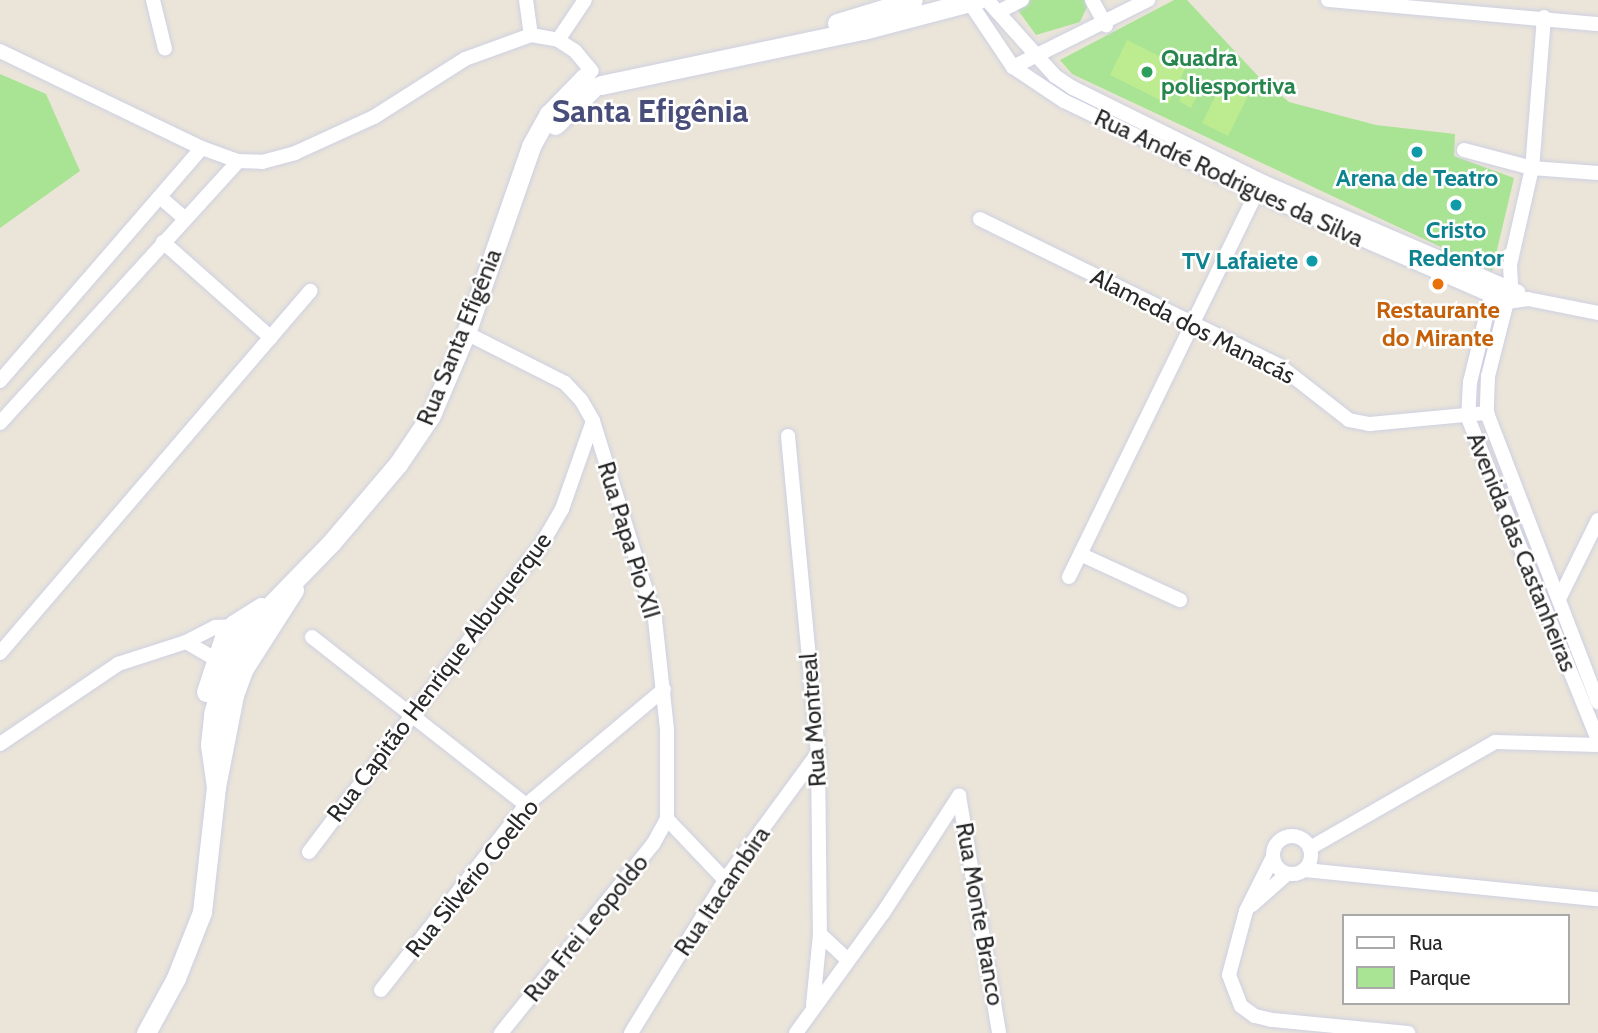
<!DOCTYPE html>
<html>
<head>
<meta charset="utf-8">
<style>
	body { margin:0 }
	#map { position:relative; width:1598px; height:1033px; overflow:hidden; background:#ebe5d9; font-family:Cabin,sans-serif }
	div>[style] { position:absolute }
	.green>* { inset:0; background:#a9e394 }
	.pitch>* { inset:0; background:#bdeb8f }
	.roads { filter:drop-shadow(0 0 2px #ced0e2) drop-shadow(0 0 2px #ced0e2) }
	.street>* { height:14px; margin:-7px; padding:0 7px; transform-origin:7px; border-radius:7px; background:#fff }
	.street>.ring { margin:-7px; padding:0; box-sizing:content-box; background:none; border:14px solid #fff; border-radius:50% }
	.secondary>* { height:19px; margin:-9.5px; padding:0 9.5px; transform-origin:9.5px; border-radius:9.5px; background:#fff }
	.dots>* { width:19px; height:19px; translate:-50% -50%; box-sizing:border-box; border:4px solid #fff; border-radius:50% }
	span { translate:-50% -50%; white-space:nowrap; text-align:center; line-height:1.15; -webkit-text-stroke:5px #fff; paint-order:stroke }
	.leisure-label { font-size:24px; color:#27864d; font-weight:700 }
	.left { translate:0 -50%; text-align:left }
	.street-label { font-size:24px; color:#282828 }
	.culture-label { font-size:24px; color:#0d838f; font-weight:700 }
	.right { translate:-100% -50%; text-align:right }
	.food-label { font-size:24px; color:#c56008; font-weight:700 }
	.district-label { font-size:32px; color:#484d79; font-weight:700 }
	.legend { position:absolute; left:1342px; top:914px; width:228px; height:91px; box-sizing:border-box; background:#fff; border:2px solid #a9a9a9; margin:0; padding:9px 12px; list-style:none; font-size:21px; color:#282828 }
	.legend li { display:flex; align-items:center; gap:14px; height:35px }
	.legend b { width:35px; border:2px solid #a9a9a9 }
</style>
</head>
<body>
<div id="map">
	<div class="green">
		<div style="clip-path:polygon(1031px 0,1086px 0,1087px 7px,1080px 22px,1036px 35px,1015px 6px)"></div>
		<div style="clip-path:polygon(1174px 0,1187px 0,1258px 76px,1289px 102px,1376px 125px,1455px 134px,1454px 156px,1514px 178px,1492px 271px,1072px 74px,1060px 60px)"></div>
		<div style="clip-path:polygon(0 74px,46px 94px,80px 171px,0 228px)"></div>
	</div>
	<div class="pitch">
		<div style="clip-path:polygon(1127px 40px,1185px 69px,1168px 104px,1110px 75px)"></div>
		<div style="clip-path:polygon(1192px 74px,1205px 80px,1191px 108px,1179px 101px)"></div>
		<div style="clip-path:polygon(1224px 79px,1250px 92px,1228px 136px,1202px 123px)"></div>
	</div>
	<div class="roads">
		<div class="street">
			<div style="left:153px;top:0;width:50px;rotate:76.2deg"></div>
			<div style="left:526px;top:0;width:35px;rotate:82deg"></div>
			<div style="left:968px;top:0;width:81px;rotate:56.1deg"></div>
			<div style="left:1013px;top:67px;width:61px;rotate:33.7deg"></div>
			<div style="left:1064px;top:101px;width:213px;rotate:25.6deg"></div>
			<div style="left:1256px;top:193px;width:274px;rotate:23.5deg"></div>
			<div style="left:1507px;top:302px;width:21px;rotate:-8deg"></div>
			<div style="left:1528px;top:299px;width:71px;rotate:11.3deg"></div>
			<div style="left:987px;top:0;width:102px;rotate:48.2deg"></div>
			<div style="left:1055px;top:76px;width:22px;rotate:34deg"></div>
			<div style="left:1073px;top:88px;width:212px;rotate:26.3deg"></div>
			<div style="left:1263px;top:182px;width:278px;rotate:23.3deg"></div>
			<div style="left:1092px;top:0;width:29px;rotate:61deg"></div>
			<div style="left:1328px;top:0;width:271px;rotate:5.1deg"></div>
			<div style="left:998px;top:12px;width:27px;rotate:-27deg"></div>
			<div style="left:1544px;top:17px;width:151px;rotate:94.5deg"></div>
			<div style="left:1532px;top:168px;width:99px;rotate:102.8deg"></div>
			<div style="left:1510px;top:265px;width:21px;rotate:87deg"></div>
			<div style="left:1511px;top:286px;width:93px;rotate:104.3deg"></div>
			<div style="left:1488px;top:376px;width:37px;rotate:92deg"></div>
			<div style="left:1487px;top:413px;width:310px;rotate:69deg"></div>
			<div style="left:558px;top:40px;width:48px;rotate:-56deg"></div>
			<div style="left:0;top:51px;width:224px;rotate:25.7deg"></div>
			<div style="left:202px;top:148px;width:38px;rotate:20deg"></div>
			<div style="left:238px;top:161px;width:24px;rotate:2deg"></div>
			<div style="left:262px;top:162px;width:34px;rotate:-15deg"></div>
			<div style="left:295px;top:153px;width:87px;rotate:-24.5deg"></div>
			<div style="left:374px;top:117px;width:108px;rotate:-32.5deg"></div>
			<div style="left:465px;top:59px;width:70px;rotate:-20deg"></div>
			<div style="left:531px;top:35px;width:27px;rotate:10deg"></div>
			<div style="left:558px;top:40px;width:20px;rotate:33deg"></div>
			<div style="left:575px;top:51px;width:26px;rotate:50deg"></div>
			<div style="left:1013px;top:67px;width:151px;rotate:-26.4deg"></div>
			<div style="left:1464px;top:150px;width:70px;rotate:14.8deg"></div>
			<div style="left:1532px;top:168px;width:66px;rotate:4.3deg"></div>
			<div style="left:160px;top:197px;width:33px;rotate:41deg"></div>
			<div style="left:980px;top:219px;width:334px;rotate:26.1deg"></div>
			<div style="left:1280px;top:366px;width:88px;rotate:38deg"></div>
			<div style="left:1349px;top:420px;width:21px;rotate:11deg"></div>
			<div style="left:1370px;top:424px;width:118px;rotate:-5.4deg"></div>
			<div style="left:163px;top:242px;width:144px;rotate:41.6deg"></div>
			<div style="left:1493px;top:288px;width:97px;rotate:103.7deg"></div>
			<div style="left:1470px;top:382px;width:36px;rotate:93deg"></div>
			<div style="left:1468px;top:418px;width:346px;rotate:68deg"></div>
			<div style="left:466px;top:333px;width:111px;rotate:26.8deg"></div>
			<div style="left:565px;top:383px;width:23px;rotate:47deg"></div>
			<div style="left:581px;top:400px;width:24px;rotate:60deg"></div>
			<div style="left:593px;top:421px;width:207px;rotate:72.6deg"></div>
			<div style="left:655px;top:619px;width:112px;rotate:83.8deg"></div>
			<div style="left:667px;top:730px;width:89px;rotate:90deg"></div>
			<div style="left:667px;top:819px;width:29px;rotate:119deg"></div>
			<div style="left:653px;top:844px;width:243px;rotate:128.8deg"></div>
			<div style="left:0;top:381px;width:308px;rotate:-49.1deg"></div>
			<div style="left:0;top:423px;width:354px;rotate:-47.7deg"></div>
			<div style="left:788px;top:436px;width:318px;rotate:84.6deg"></div>
			<div style="left:818px;top:753px;width:181px;rotate:89.4deg"></div>
			<div style="left:820px;top:934px;width:71px;rotate:95.6deg"></div>
			<div style="left:1082px;top:555px;width:108px;rotate:24.7deg"></div>
			<div style="left:1069px;top:577px;width:427px;rotate:-64deg"></div>
			<div style="left:1559px;top:599px;width:88px;rotate:-63.7deg"></div>
			<div style="left:312px;top:637px;width:272px;rotate:38.1deg"></div>
			<div style="left:0;top:653px;width:477px;rotate:-49.4deg"></div>
			<div style="left:224px;top:664px;width:44px;rotate:-149.9deg"></div>
			<div style="left:186px;top:642px;width:33px;rotate:-27deg"></div>
			<div style="left:215px;top:627px;width:21px;rotate:-3deg"></div>
			<div style="left:0;top:744px;width:143px;rotate:-34.1deg"></div>
			<div style="left:118px;top:664px;width:71px;rotate:-17.9deg"></div>
			<div style="left:959px;top:796px;width:240px;rotate:80.4deg"></div>
			<div style="left:667px;top:819px;width:84px;rotate:46.4deg"></div>
			<div class="ring" style="left:1273px;top:836px;width:24px;height:24px"></div>
			<div style="left:1310px;top:848px;width:213px;rotate:-29.8deg"></div>
			<div style="left:1495px;top:742px;width:103px;rotate:1.7deg"></div>
			<div style="left:309px;top:852px;width:383px;rotate:-52.9deg"></div>
			<div style="left:540px;top:547px;width:44px;rotate:-59.9deg"></div>
			<div style="left:562px;top:509px;width:93px;rotate:-70.6deg"></div>
			<div style="left:1273px;top:857px;width:60px;rotate:116.6deg"></div>
			<div style="left:1246px;top:911px;width:66px;rotate:104.9deg"></div>
			<div style="left:1229px;top:975px;width:33px;rotate:69deg"></div>
			<div style="left:1241px;top:1006px;width:17px;rotate:36deg"></div>
			<div style="left:1255px;top:1016px;width:17px;rotate:13deg"></div>
			<div style="left:1272px;top:1020px;width:137px;rotate:5.5deg"></div>
			<div style="left:1305px;top:870px;width:294px;rotate:5.7deg"></div>
			<div style="left:1252px;top:905px;width:47px;rotate:-41.5deg"></div>
			<div style="left:820px;top:934px;width:38px;rotate:43deg"></div>
			<div style="left:381px;top:990px;width:235px;rotate:-51.9deg"></div>
			<div style="left:526px;top:805px;width:180px;rotate:-40deg"></div>
			<div style="left:631px;top:1033px;width:180px;rotate:-58.4deg"></div>
			<div style="left:725px;top:880px;width:157px;rotate:-53.8deg"></div>
			<div style="left:796px;top:1033px;width:148px;rotate:-54.1deg"></div>
			<div style="left:883px;top:913px;width:140px;rotate:-57deg"></div>
		</div>
		<div class="secondary">
			<div style="left:837px;top:23px;width:79px;rotate:-16.8deg"></div>
			<div style="left:601px;top:85px;width:268px;rotate:-11.9deg"></div>
			<div style="left:863px;top:30px;width:118px;rotate:-14.7deg"></div>
			<div style="left:555px;top:125px;width:52px;rotate:-44.2deg"></div>
			<div style="left:206px;top:692px;width:58px;rotate:-71.9deg"></div>
			<div style="left:224px;top:637px;width:16px;rotate:-52deg"></div>
			<div style="left:234px;top:624px;width:32px;rotate:-32deg"></div>
			<div style="left:216px;top:787px;width:42px;rotate:-98.1deg"></div>
			<div style="left:210px;top:745px;width:31px;rotate:-84deg"></div>
			<div style="left:213px;top:714px;width:50px;rotate:-73.7deg"></div>
			<div style="left:227px;top:666px;width:59px;rotate:-56.9deg"></div>
			<div style="left:259px;top:617px;width:103px;rotate:-45.8deg"></div>
			<div style="left:331px;top:543px;width:104px;rotate:-49.7deg"></div>
			<div style="left:398px;top:464px;width:59px;rotate:-56deg"></div>
			<div style="left:431px;top:415px;width:89px;rotate:-66.9deg"></div>
			<div style="left:466px;top:333px;width:198px;rotate:-70.8deg"></div>
			<div style="left:531px;top:146px;width:37px;rotate:-61deg"></div>
			<div style="left:549px;top:114px;width:52px;rotate:-45.8deg"></div>
			<div style="left:146px;top:1033px;width:63px;rotate:-61.4deg"></div>
			<div style="left:176px;top:978px;width:71px;rotate:-68.5deg"></div>
			<div style="left:202px;top:912px;width:126px;rotate:-83.6deg"></div>
			<div style="left:216px;top:787px;width:94px;rotate:-78.9deg"></div>
			<div style="left:234px;top:695px;width:27px;rotate:-70deg"></div>
			<div style="left:243px;top:670px;width:95px;rotate:-57.5deg"></div>
		</div>
	</div>
	<div class="dots">
		<div style="left:1147px;top:72px;background:#2e9e5b"></div>
		<div style="left:1417px;top:152px;background:#0f9aa8"></div>
		<div style="left:1456px;top:205px;background:#0f9aa8"></div>
		<div style="left:1312px;top:261px;background:#0f9aa8"></div>
		<div style="left:1438px;top:284px;background:#e8710a"></div>
	</div>
	<div class="leisure-label">
		<span class="left" style="left:1161px;top:72px">Quadra<br>poliesportiva</span>
	</div>
	<div class="street-label">
		<span style="left:1229px;top:178px;rotate:25deg">Rua André Rodrigues da Silva</span>
		<span style="left:1193px;top:326px;rotate:27deg">Alameda dos Manacás</span>
		<span style="left:459px;top:337px;rotate:-68deg">Rua Santa Efigênia</span>
		<span style="left:629px;top:540px;rotate:73deg">Rua Papa Pio XII</span>
		<span style="left:1522px;top:552px;rotate:68deg">Avenida das Castanheiras</span>
		<span style="left:439px;top:677px;rotate:-53deg">Rua Capitão Henrique Albuquerque</span>
		<span style="left:813px;top:720px;rotate:-94deg">Rua Montreal</span>
		<span style="left:472px;top:878px;rotate:-51deg">Rua Silvério Coelho</span>
		<span style="left:722px;top:891px;rotate:-56deg">Rua Itacambira</span>
		<span style="left:980px;top:914px;rotate:80deg">Rua Monte Branco</span>
		<span style="left:586px;top:928px;rotate:-51deg">Rua Frei Leopoldo</span>
	</div>
	<div class="culture-label">
		<span style="left:1417px;top:178px">Arena de Teatro</span>
		<span style="left:1456px;top:244px">Cristo<br>Redentor</span>
		<span class="right" style="left:1298px;top:261px">TV Lafaiete</span>
	</div>
	<div class="food-label">
		<span style="left:1438px;top:324px">Restaurante<br>do Mirante</span>
	</div>
	<div class="district-label">
		<span style="left:650px;top:111px">Santa Efigênia</span>
	</div>
	<ul class="legend">
	<li><b style="height:9px;background:#fff"></b>Rua</li>
	<li><b style="height:19px;background:#a9e394"></b>Parque</li>
	</ul>
</div>
</body>
</html>
